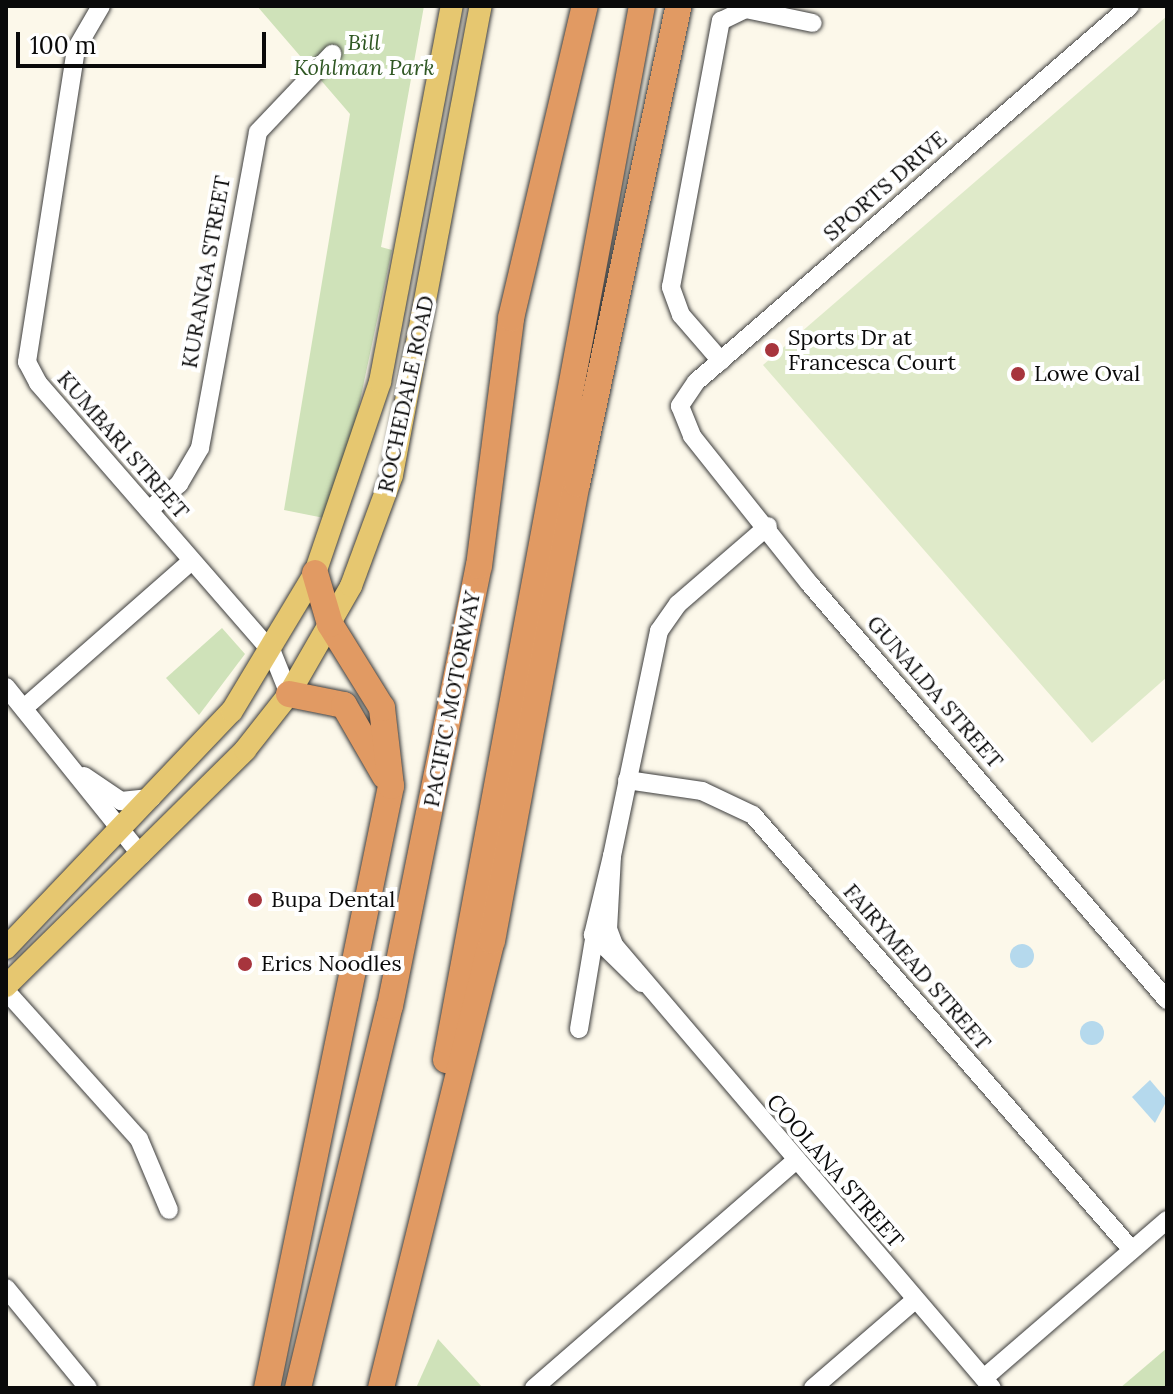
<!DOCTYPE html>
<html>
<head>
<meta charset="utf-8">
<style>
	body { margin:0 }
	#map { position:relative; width:1173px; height:1394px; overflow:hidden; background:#fcf8ea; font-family:Lora,serif }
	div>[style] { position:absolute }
	.green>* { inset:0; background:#cfe2b9 }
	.pitch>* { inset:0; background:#dfeac9 }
	.water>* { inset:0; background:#b5d9ed }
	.round { border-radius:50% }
	.roads { filter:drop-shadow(0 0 2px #3d3d3d) drop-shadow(0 0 2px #3d3d3d) }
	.minor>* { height:18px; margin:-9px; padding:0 9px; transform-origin:9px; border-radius:9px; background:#fff }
	.major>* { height:22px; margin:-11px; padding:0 11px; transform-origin:11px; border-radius:11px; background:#e6c770 }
	.highway>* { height:26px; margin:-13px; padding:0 13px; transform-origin:13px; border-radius:13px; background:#e19a63 }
	.dots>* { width:22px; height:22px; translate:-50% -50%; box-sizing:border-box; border:4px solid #fff; border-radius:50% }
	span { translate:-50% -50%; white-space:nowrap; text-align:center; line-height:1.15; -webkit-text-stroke:8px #fff; paint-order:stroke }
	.park-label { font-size:22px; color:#305824; font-style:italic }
	.street-label { font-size:22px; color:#0a0a0a }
	.poi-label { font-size:22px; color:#0a0a0a }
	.left { translate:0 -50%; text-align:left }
	.frame { position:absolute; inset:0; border:8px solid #0a0a0a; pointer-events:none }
	.scale { position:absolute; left:16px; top:32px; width:250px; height:36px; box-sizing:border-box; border:4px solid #0a0a0a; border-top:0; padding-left:10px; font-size:24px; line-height:28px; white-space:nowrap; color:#0a0a0a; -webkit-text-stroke:6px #fff; paint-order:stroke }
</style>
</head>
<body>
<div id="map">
	<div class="green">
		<div style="clip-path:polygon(257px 6px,424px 6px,381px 247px,392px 250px,357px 415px,324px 518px,284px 510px,350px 114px)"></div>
		<div style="clip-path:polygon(222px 628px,245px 654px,199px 715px,166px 678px)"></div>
		<div style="clip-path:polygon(438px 1339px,483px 1388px,416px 1388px)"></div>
		<div style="clip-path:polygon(1167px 1348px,1167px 1388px,1120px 1388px)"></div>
	</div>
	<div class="pitch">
		<div style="clip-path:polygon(1167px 16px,1167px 677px,1092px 743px,763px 365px)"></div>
	</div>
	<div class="water">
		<div class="round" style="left:1010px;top:944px;width:24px;height:24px"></div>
		<div class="round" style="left:1080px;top:1021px;width:24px;height:24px"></div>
		<div style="clip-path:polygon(1150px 1080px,1167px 1100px,1155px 1123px,1132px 1097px)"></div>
	</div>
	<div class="roads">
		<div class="minor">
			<div style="left:101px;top:6px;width:50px;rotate:120.2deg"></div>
			<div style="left:76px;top:49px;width:317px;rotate:98.9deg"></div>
			<div style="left:27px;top:362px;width:24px;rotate:62deg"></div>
			<div style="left:38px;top:383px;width:357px;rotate:49deg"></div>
			<div style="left:272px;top:652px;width:45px;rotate:68deg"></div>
			<div style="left:1130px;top:6px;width:574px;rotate:139.1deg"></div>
			<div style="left:696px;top:382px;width:29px;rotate:124deg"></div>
			<div style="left:680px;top:406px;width:32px;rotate:68deg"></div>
			<div style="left:692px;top:436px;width:188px;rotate:51.5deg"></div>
			<div style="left:809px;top:583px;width:550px;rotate:49.35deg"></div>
			<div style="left:721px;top:361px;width:61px;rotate:-131deg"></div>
			<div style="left:681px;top:315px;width:30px;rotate:-110deg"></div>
			<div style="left:671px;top:287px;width:271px;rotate:-79.4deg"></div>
			<div style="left:721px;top:21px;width:28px;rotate:-26deg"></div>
			<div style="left:746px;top:9px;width:68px;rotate:11.8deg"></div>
			<div style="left:149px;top:510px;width:40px;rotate:-41deg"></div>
			<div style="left:179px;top:484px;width:42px;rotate:-59.7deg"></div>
			<div style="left:200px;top:448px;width:321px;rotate:-79.6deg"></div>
			<div style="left:258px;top:132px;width:108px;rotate:-46.5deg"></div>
			<div style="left:6px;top:687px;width:216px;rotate:51.2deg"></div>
			<div style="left:24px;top:708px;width:221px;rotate:-41.3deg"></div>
			<div style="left:84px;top:776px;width:45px;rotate:34deg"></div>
			<div style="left:121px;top:801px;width:31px;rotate:-6deg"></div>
			<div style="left:627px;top:780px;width:76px;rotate:8.3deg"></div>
			<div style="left:702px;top:791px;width:56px;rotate:25.2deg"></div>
			<div style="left:753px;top:815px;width:577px;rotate:48.94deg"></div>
			<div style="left:612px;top:856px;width:230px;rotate:-78.2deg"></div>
			<div style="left:659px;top:631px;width:33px;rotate:-55deg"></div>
			<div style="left:678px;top:604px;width:119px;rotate:-40.9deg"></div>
			<div style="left:642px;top:983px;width:69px;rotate:-135.6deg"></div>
			<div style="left:593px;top:935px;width:81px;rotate:-76.5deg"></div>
			<div style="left:612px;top:856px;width:73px;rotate:93.1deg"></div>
			<div style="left:608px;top:929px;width:17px;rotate:69deg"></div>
			<div style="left:614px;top:945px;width:582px;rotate:49.53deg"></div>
			<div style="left:6px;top:991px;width:199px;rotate:48.1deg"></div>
			<div style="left:139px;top:1139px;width:77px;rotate:67.1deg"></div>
			<div style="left:579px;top:1029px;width:91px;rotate:-80.5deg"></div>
			<div style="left:594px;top:939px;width:7px;rotate:-8deg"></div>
			<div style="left:6px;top:1288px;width:129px;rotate:50.6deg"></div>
			<div style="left:984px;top:1378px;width:242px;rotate:-40.8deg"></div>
			<div style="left:534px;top:1388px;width:346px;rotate:-41deg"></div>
			<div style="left:813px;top:1388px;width:135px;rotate:-40.8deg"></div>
		</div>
		<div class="major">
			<div style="left:6px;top:948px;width:327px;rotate:-46.4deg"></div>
			<div style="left:232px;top:711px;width:161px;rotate:-59deg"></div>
			<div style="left:315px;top:573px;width:202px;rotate:-71.2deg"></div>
			<div style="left:380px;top:382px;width:383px;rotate:-79.2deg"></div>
			<div style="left:6px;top:986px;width:336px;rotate:-44.6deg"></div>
			<div style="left:245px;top:750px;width:71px;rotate:-51.8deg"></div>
			<div style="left:289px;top:694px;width:125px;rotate:-60.1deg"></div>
			<div style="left:351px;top:586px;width:118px;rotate:-69.7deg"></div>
			<div style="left:392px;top:475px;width:477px;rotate:-79.3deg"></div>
		</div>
		<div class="highway">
			<div style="left:289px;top:694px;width:56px;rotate:11.3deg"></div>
			<div style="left:344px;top:705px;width:82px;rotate:60deg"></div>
			<div style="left:446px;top:1060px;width:1072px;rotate:-79.47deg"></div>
			<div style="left:267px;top:1388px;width:615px;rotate:-78.36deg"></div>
			<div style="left:391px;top:786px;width:79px;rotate:-96.6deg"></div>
			<div style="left:382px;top:708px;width:99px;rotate:-121.8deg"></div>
			<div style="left:330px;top:624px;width:53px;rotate:-106.4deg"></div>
			<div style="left:298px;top:1388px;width:393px;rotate:-76.5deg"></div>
			<div style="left:390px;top:1006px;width:449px;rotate:-78.6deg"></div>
			<div style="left:479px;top:566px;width:250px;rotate:-82.6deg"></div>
			<div style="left:511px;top:318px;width:321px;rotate:-76.7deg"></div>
			<div style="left:381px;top:1388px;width:461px;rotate:-76.1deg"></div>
			<div style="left:492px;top:941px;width:465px;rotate:-79.5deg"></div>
			<div style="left:577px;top:484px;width:489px;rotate:-78deg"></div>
		</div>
	</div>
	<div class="dots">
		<div style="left:772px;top:350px;background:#a7353d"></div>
		<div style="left:1018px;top:374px;background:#a7353d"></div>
		<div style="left:255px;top:900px;background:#a7353d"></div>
		<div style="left:245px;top:964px;background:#a7353d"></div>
	</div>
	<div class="park-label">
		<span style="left:364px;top:55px">Bill<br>Kohlman Park</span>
	</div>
	<div class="street-label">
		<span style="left:885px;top:186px;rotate:-41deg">SPORTS DRIVE</span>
		<span style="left:206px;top:272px;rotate:-80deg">KURANGA STREET</span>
		<span style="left:406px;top:394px;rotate:-78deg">ROCHEDALE ROAD</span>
		<span style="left:123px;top:445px;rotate:49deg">KUMBARI STREET</span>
		<span style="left:935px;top:692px;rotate:49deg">GUNALDA STREET</span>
		<span style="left:452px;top:699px;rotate:-79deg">PACIFIC MOTORWAY</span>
		<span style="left:917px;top:967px;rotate:49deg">FAIRYMEAD STREET</span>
		<span style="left:835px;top:1171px;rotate:49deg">COOLANA STREET</span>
	</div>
	<div class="poi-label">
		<span class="left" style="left:788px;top:350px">Sports Dr at<br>Francesca Court</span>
		<span class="left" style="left:1034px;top:374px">Lowe Oval</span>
		<span class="left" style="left:271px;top:900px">Bupa Dental</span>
		<span class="left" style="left:261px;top:964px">Erics Noodles</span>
	</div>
	<div class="frame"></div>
	<div class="scale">100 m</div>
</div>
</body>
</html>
